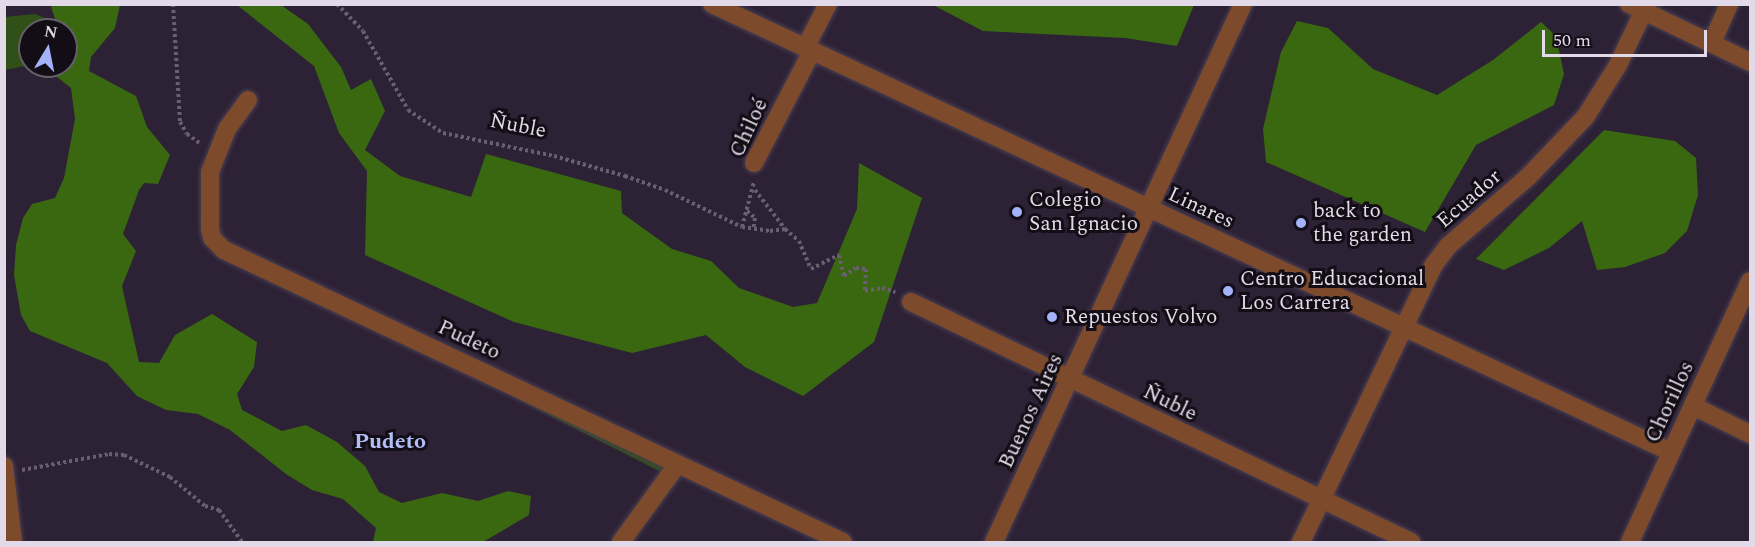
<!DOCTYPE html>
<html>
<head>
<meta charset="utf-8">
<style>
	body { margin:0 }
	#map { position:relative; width:1755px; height:547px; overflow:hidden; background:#2d2135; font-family:Spectral,serif }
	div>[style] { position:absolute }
	.green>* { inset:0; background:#305017 }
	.forest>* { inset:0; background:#3a6811 }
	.path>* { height:4px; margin-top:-2px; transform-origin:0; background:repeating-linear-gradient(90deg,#6a5f71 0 3px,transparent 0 6px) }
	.roads { filter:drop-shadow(0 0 2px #4a3f52) drop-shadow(0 0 2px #4a3f52) }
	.minor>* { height:18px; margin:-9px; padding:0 9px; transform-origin:9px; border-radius:9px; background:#7d4a2b }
	.dots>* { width:16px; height:16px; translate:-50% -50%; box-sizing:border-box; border:3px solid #130d16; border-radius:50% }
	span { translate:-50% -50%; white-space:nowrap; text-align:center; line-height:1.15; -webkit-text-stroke:6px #130d16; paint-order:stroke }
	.street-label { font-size:21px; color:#e2dae8 }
	.poi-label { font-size:21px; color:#e2dae8 }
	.left { translate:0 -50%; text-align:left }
	.neighbourhood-label { font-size:22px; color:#b1bdf5; font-weight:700 }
	.frame { position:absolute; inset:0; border:6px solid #e2dae8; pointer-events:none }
	.north { position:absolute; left:18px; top:18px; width:60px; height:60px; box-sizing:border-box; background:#130d16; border:2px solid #665f6a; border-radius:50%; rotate:10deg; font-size:16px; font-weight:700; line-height:24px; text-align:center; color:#e2dae8 }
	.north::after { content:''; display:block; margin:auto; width:21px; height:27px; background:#a4b2fc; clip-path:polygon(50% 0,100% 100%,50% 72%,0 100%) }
	.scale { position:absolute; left:1542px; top:30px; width:165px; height:27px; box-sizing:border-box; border:3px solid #e2dae8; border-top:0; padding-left:8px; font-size:18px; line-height:21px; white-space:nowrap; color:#e2dae8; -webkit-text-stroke:4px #130d16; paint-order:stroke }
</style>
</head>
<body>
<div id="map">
	<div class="green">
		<div style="clip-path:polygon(35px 14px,50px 20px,58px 30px,30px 30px,30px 65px,5px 70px,5px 17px)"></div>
		<div style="clip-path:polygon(508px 391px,667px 464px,663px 473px,523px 402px)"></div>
	</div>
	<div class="forest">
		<div style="clip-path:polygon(54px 5px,120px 5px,115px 28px,91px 57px,89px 71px,136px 96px,147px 127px,170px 155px,158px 184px,144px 183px,139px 190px,123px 234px,136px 251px,122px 286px,139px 362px,159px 363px,175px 335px,212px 314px,257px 342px,254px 367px,237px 394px,242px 410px,282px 431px,306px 425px,337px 442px,365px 466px,379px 492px,402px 503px,442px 493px,478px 501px,508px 491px,531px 496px,529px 515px,483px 542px,373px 542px,376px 528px,343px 499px,312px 490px,286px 474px,230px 430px,198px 414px,166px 410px,137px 396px,107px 363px,30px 331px,21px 315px,14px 275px,16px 245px,23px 218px,32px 204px,55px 198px,64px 178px,75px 119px,71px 88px,47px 69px,66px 66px,66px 30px,59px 30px,51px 7px)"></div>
		<div style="clip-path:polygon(237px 5px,281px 5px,308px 24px,341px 67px,351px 90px,371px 79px,385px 111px,365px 150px,400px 176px,471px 197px,486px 154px,621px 191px,622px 213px,672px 249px,711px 261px,739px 288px,793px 307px,817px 303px,857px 209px,859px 163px,922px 198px,874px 342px,803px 396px,745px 367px,706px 335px,632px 353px,514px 322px,365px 255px,367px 171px,339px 133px,314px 66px)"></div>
		<div style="clip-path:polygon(933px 5px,1194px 5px,1177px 46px,1125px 38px,983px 31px)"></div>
		<div style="clip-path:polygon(1297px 21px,1328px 28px,1373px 69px,1437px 95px,1493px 60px,1541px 22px,1556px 36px,1564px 74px,1554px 105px,1476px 145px,1425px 232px,1266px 162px,1263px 129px,1281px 52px)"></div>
		<div style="clip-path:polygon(1604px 130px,1675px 141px,1696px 158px,1698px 195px,1687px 231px,1665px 253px,1625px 267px,1597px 270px,1582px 221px,1549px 248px,1504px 270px,1476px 259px)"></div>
	</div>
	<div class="path">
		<div style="left:173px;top:4px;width:118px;rotate:86.6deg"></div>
		<div style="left:180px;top:122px;width:14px;rotate:60deg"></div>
		<div style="left:187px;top:134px;width:17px;rotate:36deg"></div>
		<div style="left:337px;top:4px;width:37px;rotate:46deg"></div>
		<div style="left:363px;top:31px;width:91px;rotate:60.3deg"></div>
		<div style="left:408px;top:110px;width:42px;rotate:33.3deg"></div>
		<div style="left:443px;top:133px;width:113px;rotate:11.7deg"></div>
		<div style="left:554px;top:156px;width:74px;rotate:15.7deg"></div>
		<div style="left:625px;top:176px;width:42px;rotate:19.3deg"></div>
		<div style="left:665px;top:190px;width:85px;rotate:25.7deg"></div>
		<div style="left:742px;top:227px;width:28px;rotate:8deg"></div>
		<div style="left:770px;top:231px;width:15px;rotate:-8deg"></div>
		<div style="left:785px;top:229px;width:18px;rotate:41deg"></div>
		<div style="left:799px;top:241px;width:30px;rotate:67deg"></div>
		<div style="left:811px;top:269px;width:31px;rotate:-27deg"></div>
		<div style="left:839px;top:255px;width:22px;rotate:77deg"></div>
		<div style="left:844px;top:276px;width:14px;rotate:-34deg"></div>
		<div style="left:856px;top:268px;width:10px;rotate:6deg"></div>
		<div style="left:866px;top:269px;width:22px;rotate:93deg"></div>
		<div style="left:865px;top:291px;width:17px;rotate:-10deg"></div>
		<div style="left:882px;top:288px;width:14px;rotate:17deg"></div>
		<div style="left:755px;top:190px;width:49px;rotate:52.4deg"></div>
		<div style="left:747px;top:211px;width:11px;rotate:41deg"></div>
		<div style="left:755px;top:218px;width:12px;rotate:99deg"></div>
		<div style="left:742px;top:227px;width:47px;rotate:-75.1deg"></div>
		<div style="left:22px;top:470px;width:88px;rotate:-10.4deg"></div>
		<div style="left:109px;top:454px;width:15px;rotate:4deg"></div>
		<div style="left:124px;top:455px;width:51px;rotate:25.6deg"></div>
		<div style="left:170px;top:477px;width:45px;rotate:39.6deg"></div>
		<div style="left:205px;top:506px;width:15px;rotate:16deg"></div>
		<div style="left:219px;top:510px;width:39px;rotate:54deg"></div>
	</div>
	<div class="roads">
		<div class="minor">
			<div style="left:712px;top:4px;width:1058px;rotate:25.04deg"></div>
			<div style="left:1629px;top:4px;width:134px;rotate:25.6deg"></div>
			<div style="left:1712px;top:43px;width:43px;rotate:-66.4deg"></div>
			<div style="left:805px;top:48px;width:50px;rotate:-62.4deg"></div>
			<div style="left:248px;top:100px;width:36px;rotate:126deg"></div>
			<div style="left:227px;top:129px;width:46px;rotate:111.6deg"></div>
			<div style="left:210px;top:172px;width:57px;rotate:90deg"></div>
			<div style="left:210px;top:229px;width:9px;rotate:77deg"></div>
			<div style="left:212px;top:238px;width:17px;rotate:45deg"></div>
			<div style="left:224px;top:250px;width:684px;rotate:25.25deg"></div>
			<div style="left:754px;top:163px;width:126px;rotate:-62.6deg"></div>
			<div style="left:911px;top:302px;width:555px;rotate:25.64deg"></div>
			<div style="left:1693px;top:406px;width:64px;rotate:26.2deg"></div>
			<div style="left:4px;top:466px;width:77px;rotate:83.2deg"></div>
			<div style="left:621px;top:542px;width:95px;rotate:-54deg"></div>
			<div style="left:994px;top:542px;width:593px;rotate:-65.16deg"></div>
			<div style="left:1301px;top:542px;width:306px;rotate:-64.4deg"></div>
			<div style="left:1433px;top:266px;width:25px;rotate:-53deg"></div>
			<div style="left:1448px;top:246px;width:106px;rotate:-40.8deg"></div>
			<div style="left:1528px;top:177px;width:84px;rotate:-46.4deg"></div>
			<div style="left:1586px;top:116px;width:60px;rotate:-57.9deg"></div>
			<div style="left:1618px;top:65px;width:68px;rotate:-64.6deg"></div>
			<div style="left:1630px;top:542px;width:287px;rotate:-65.3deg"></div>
		</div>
	</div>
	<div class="dots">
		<div style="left:1017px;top:212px;background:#a4b2fc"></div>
		<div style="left:1301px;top:223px;background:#a4b2fc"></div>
		<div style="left:1228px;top:291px;background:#a4b2fc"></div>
		<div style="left:1052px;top:317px;background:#a4b2fc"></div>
	</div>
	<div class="street-label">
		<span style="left:518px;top:126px;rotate:11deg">Ñuble</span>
		<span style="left:749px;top:128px;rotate:-65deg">Chiloé</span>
		<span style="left:1469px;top:199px;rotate:-41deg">Ecuador</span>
		<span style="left:1201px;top:208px;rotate:25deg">Linares</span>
		<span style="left:469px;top:340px;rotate:25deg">Pudeto</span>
		<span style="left:1670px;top:402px;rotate:-65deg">Chorillos</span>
		<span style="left:1170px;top:403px;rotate:26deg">Ñuble</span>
		<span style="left:1031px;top:411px;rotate:-65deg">Buenos Aires</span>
	</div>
	<div class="poi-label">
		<span class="left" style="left:1029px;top:212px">Colegio<br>San Ignacio</span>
		<span class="left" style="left:1313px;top:223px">back to<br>the garden</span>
		<span class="left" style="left:1240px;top:291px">Centro Educacional<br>Los Carrera</span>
		<span class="left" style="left:1064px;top:317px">Repuestos Volvo</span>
	</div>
	<div class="neighbourhood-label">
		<span style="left:390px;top:442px">Pudeto</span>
	</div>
	<div class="frame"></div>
	<div class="north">N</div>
	<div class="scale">50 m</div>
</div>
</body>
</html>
